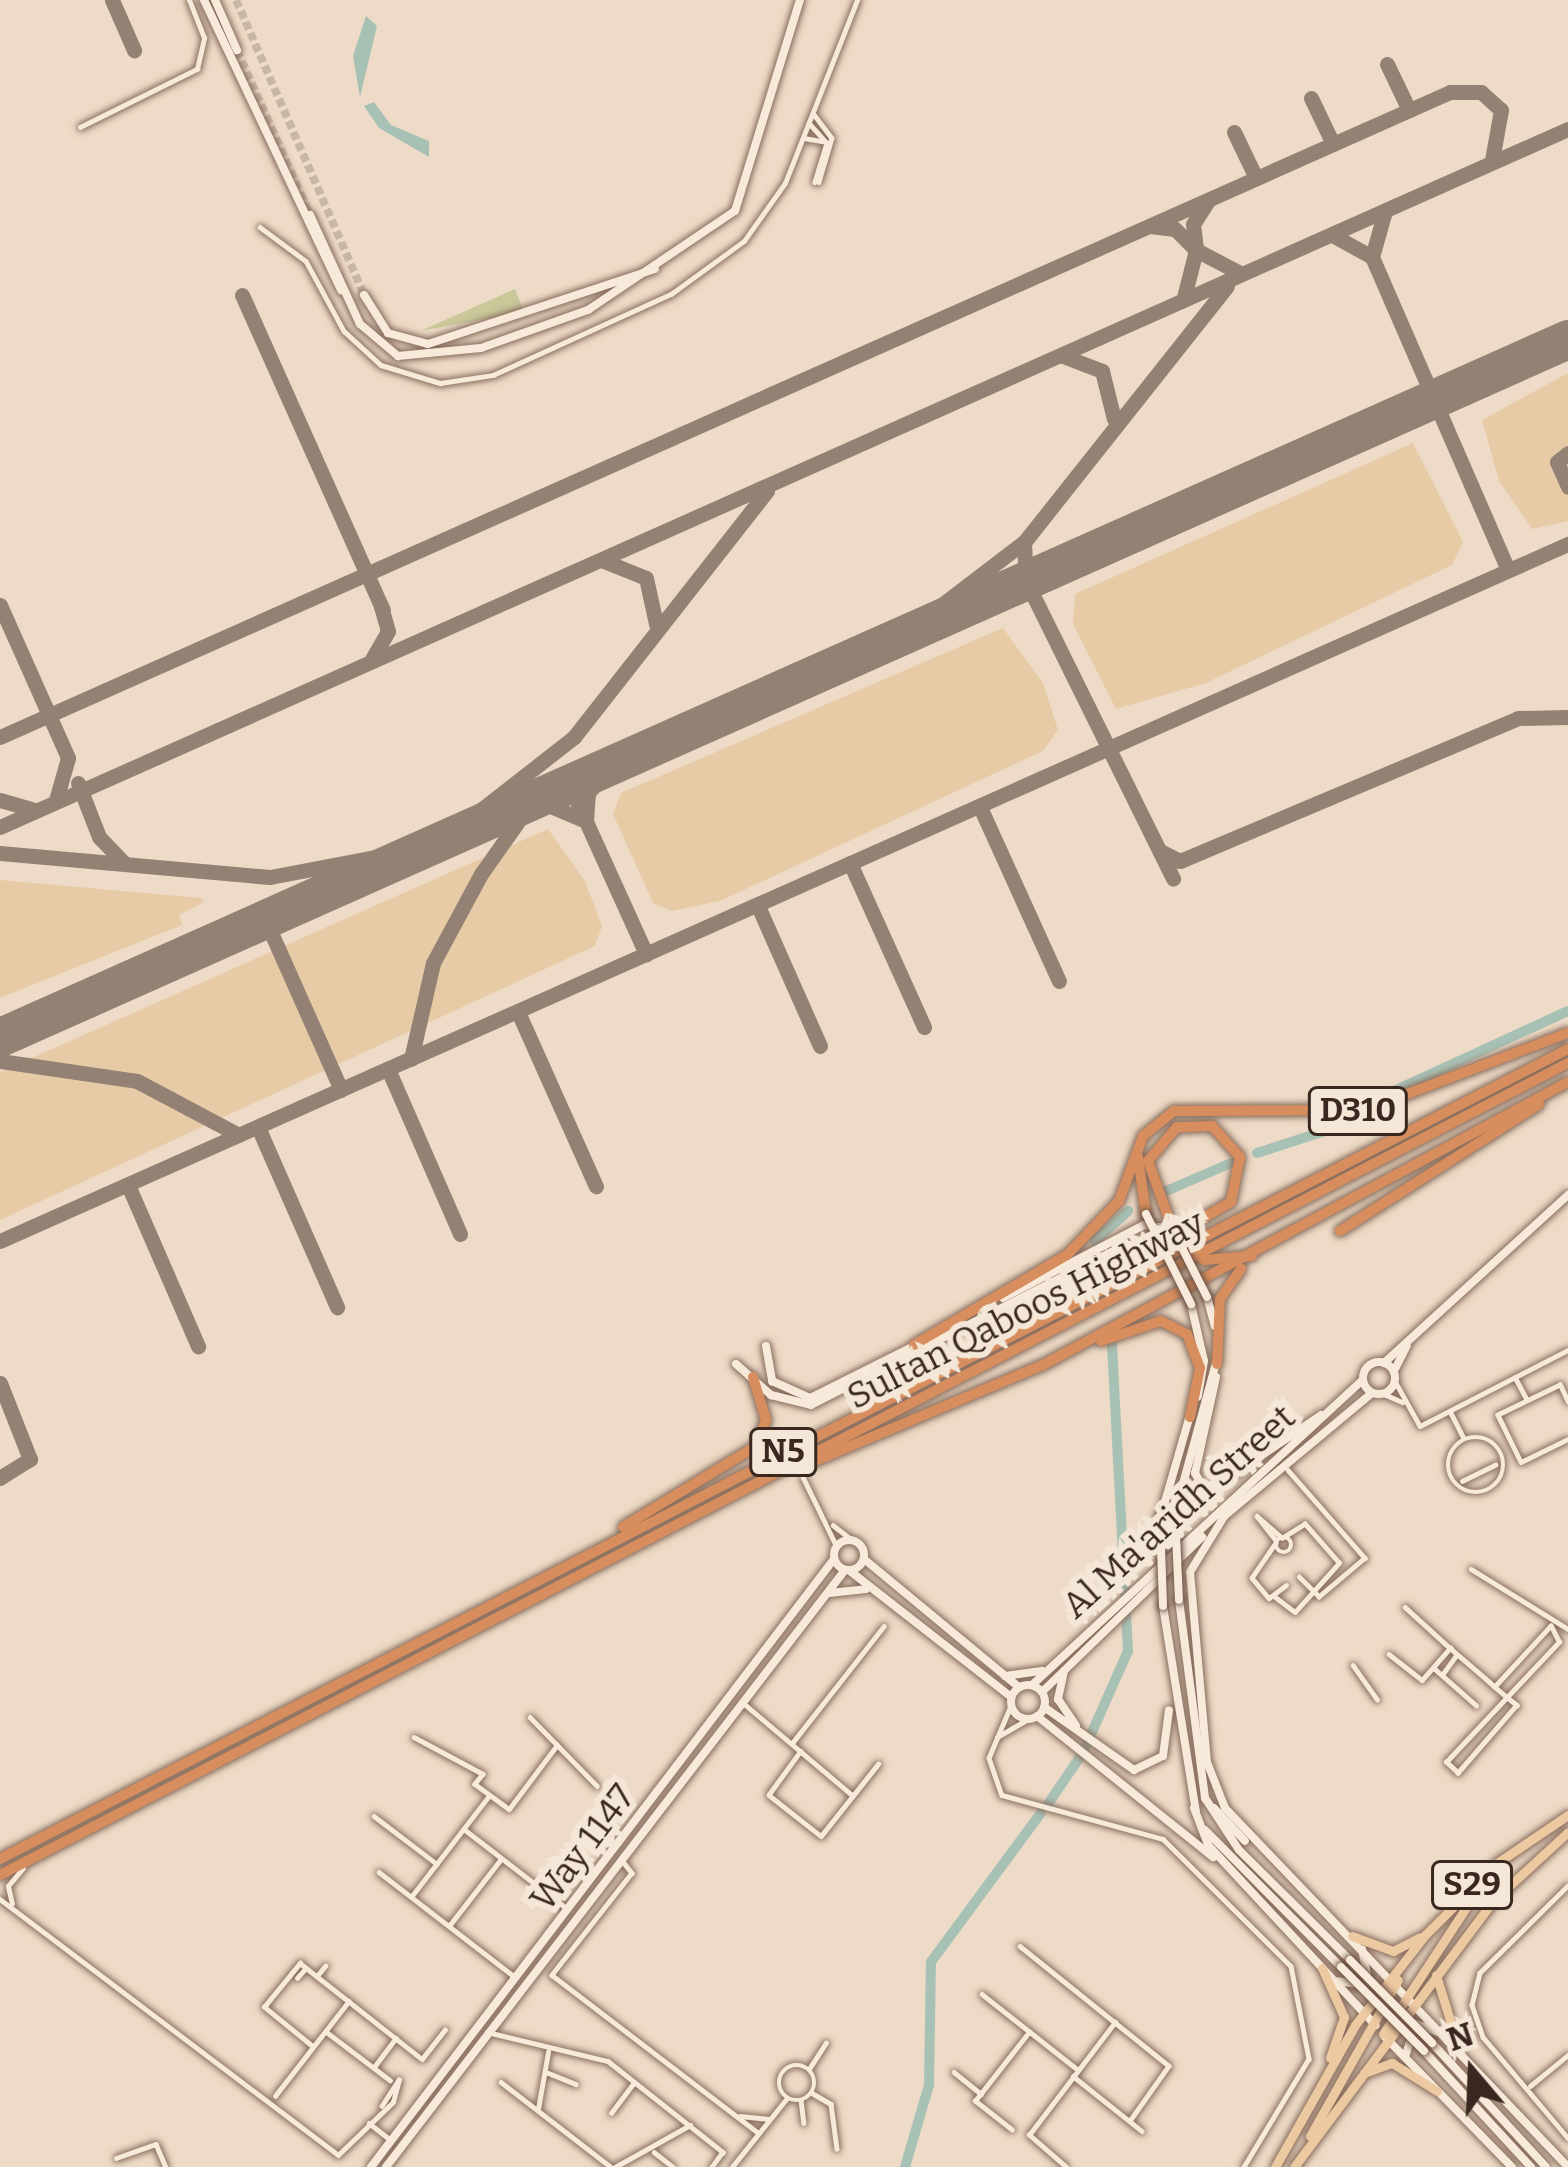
<!DOCTYPE html>
<html>
<head>
<meta charset="utf-8">
<style>
	body { margin:0 }
	#map { position:relative; width:1568px; height:2167px; overflow:hidden; background:#eddbc7; font-family:Bitter,serif }
	div>[style] { position:absolute }
	.green>* { inset:0; background:#cac89b }
	.sand>* { inset:0; background:#e7cba6 }
	.water>* { inset:0; background:#a8c1b5 }
	.river>* { height:10px; margin:-5px; padding:0 5px; transform-origin:5px; border-radius:5px; background:#a8c1b5 }
	.taxiway>* { height:15px; margin:-7.5px; padding:0 7.5px; transform-origin:7.5px; border-radius:7.5px; background:#938274 }
	.runway>* { height:39px; margin:-19.5px; padding:0 19.5px; transform-origin:19.5px; border-radius:19.5px; background:#938274 }
	.secondary-tunnel>* { height:8px; margin-top:-4px; transform-origin:0; background:repeating-linear-gradient(90deg,#c9b7a6 0 8px,transparent 0 12px) }
	.roads { filter:drop-shadow(0 0 3px #886d5d) drop-shadow(0 0 3px #886d5d) }
	.street>* { height:4.5px; margin:-2.25px; padding:0 2.25px; transform-origin:2.25px; border-radius:2.25px; background:#f8eada }
	.street>.ring { margin:-2.25px; padding:0; box-sizing:content-box; background:none; border:4.5px solid #f8eada; border-radius:50% }
	.secondary>* { height:8px; margin:-4px; padding:0 4px; transform-origin:4px; border-radius:4px; background:#f8eada }
	.secondary>.ring { margin:-4px; padding:0; box-sizing:content-box; background:none; border:8px solid #f8eada; border-radius:50% }
	.primary>* { height:9px; margin:-4.5px; padding:0 4.5px; transform-origin:4.5px; border-radius:4.5px; background:#edc9a1 }
	.highway>* { height:10px; margin:-5px; padding:0 5px; transform-origin:5px; border-radius:5px; background:#d78d5d }
	.bridges { filter:drop-shadow(0 0 3px #6a4e40) drop-shadow(0 0 3px #6a4e40) }
	.secondary-bridge>* { height:8px; margin:-4px; padding:0 4px; transform-origin:4px; border-radius:4px; background:#f8eada }
	span { translate:-50% -50%; white-space:nowrap; text-align:center; line-height:1.15; -webkit-text-stroke:12px #f4e7d7; paint-order:stroke }
	.shield-label span { padding:3px 9px; background:#f4e7d7; border:3px solid; border-radius:9px; -webkit-text-stroke-width:0 }
	.shield-label { font-size:33px; color:#392820; font-weight:700 }
	.street-label { font-size:36px; color:#392820 }
	.north { position:absolute; left:1412px; top:2011px; width:120px; height:120px; -webkit-text-stroke:9px #f4e7d7; paint-order:stroke; rotate:341deg; font-size:33px; font-weight:700; line-height:48px; text-align:center; color:#392820 }
	.north::after { content:''; display:block; margin:auto; width:42px; height:54px; background:#392820; clip-path:polygon(50% 0,100% 100%,50% 72%,0 100%) }
</style>
</head>
<body>
<div id="map">
	<div class="green">
		<div style="clip-path:polygon(515px 289px,524px 312px,420px 331px)"></div>
	</div>
	<div class="sand">
		<div style="clip-path:polygon(1568px 373px,1568px 521px,1532px 529px,1499px 481px,1482px 420px)"></div>
		<div style="clip-path:polygon(1413px 443px,1463px 542px,1452px 565px,1206px 683px,1116px 709px,1073px 624px,1075px 594px)"></div>
		<div style="clip-path:polygon(1003px 628px,1043px 683px,1058px 730px,1043px 751px,720px 901px,672px 911px,653px 903px,613px 814px,621px 793px)"></div>
		<div style="clip-path:polygon(548px 829px,585px 881px,602px 926px,595px 946px,0 1220px,0 1072px)"></div>
		<div style="clip-path:polygon(0 880px,201px 898px,204px 902px,179px 915px,182px 925px,0 998px)"></div>
	</div>
	<div class="water">
		<div style="clip-path:polygon(366px 16px,377px 26px,360px 97px,353px 56px)"></div>
		<div style="clip-path:polygon(374px 102px,391px 125px,429px 141px,429px 157px,379px 128px,364px 106px)"></div>
	</div>
	<div class="river">
		<div style="left:1370px;top:1102px;width:218px;rotate:-24.7deg"></div>
		<div style="left:1257px;top:1153px;width:95px;rotate:-17.9deg"></div>
		<div style="left:1164px;top:1192px;width:73px;rotate:-23.4deg"></div>
		<div style="left:1095px;top:1241px;width:45px;rotate:-42.3deg"></div>
		<div style="left:1085px;top:1748px;width:106px;rotate:-66.1deg"></div>
		<div style="left:1128px;top:1651px;width:306px;rotate:-93deg"></div>
		<div style="left:1048px;top:1804px;width:60px;rotate:-55.8deg"></div>
		<div style="left:905px;top:2167px;width:85px;rotate:-73.7deg"></div>
		<div style="left:929px;top:2085px;width:123px;rotate:-89.1deg"></div>
		<div style="left:931px;top:1962px;width:185px;rotate:-53.6deg"></div>
	</div>
	<div class="taxiway">
		<div style="left:112px;top:0;width:55px;rotate:66.3deg"></div>
		<div style="left:1387px;top:64px;width:51px;rotate:64.4deg"></div>
		<div style="left:1311px;top:98px;width:51px;rotate:64.4deg"></div>
		<div style="left:1234px;top:132px;width:51px;rotate:64.4deg"></div>
		<div style="left:1208px;top:201px;width:27px;rotate:123deg"></div>
		<div style="left:1193px;top:224px;width:26px;rotate:83deg"></div>
		<div style="left:1196px;top:250px;width:50px;rotate:27.6deg"></div>
		<div style="left:1150px;top:226px;width:25px;rotate:7deg"></div>
		<div style="left:1175px;top:229px;width:30px;rotate:45deg"></div>
		<div style="left:1196px;top:250px;width:49px;rotate:104.3deg"></div>
		<div style="left:1334px;top:236px;width:43px;rotate:28.9deg"></div>
		<div style="left:1372px;top:257px;width:48px;rotate:-74.2deg"></div>
		<div style="left:1372px;top:257px;width:341px;rotate:66.5deg"></div>
		<div style="left:242px;top:295px;width:345px;rotate:65.9deg"></div>
		<div style="left:1063px;top:356px;width:42px;rotate:21deg"></div>
		<div style="left:1102px;top:371px;width:49px;rotate:76deg"></div>
		<div style="left:1568px;top:453px;width:14px;rotate:141deg"></div>
		<div style="left:1557px;top:462px;width:27px;rotate:66deg"></div>
		<div style="left:1024px;top:543px;width:38px;rotate:87deg"></div>
		<div style="left:1026px;top:581px;width:332px;rotate:63.7deg"></div>
		<div style="left:604px;top:561px;width:45px;rotate:22deg"></div>
		<div style="left:646px;top:578px;width:47px;rotate:77.7deg"></div>
		<div style="left:0;top:605px;width:167px;rotate:66deg"></div>
		<div style="left:68px;top:758px;width:44px;rotate:105.9deg"></div>
		<div style="left:897px;top:639px;width:161px;rotate:-37.4deg"></div>
		<div style="left:1025px;top:541px;width:325px;rotate:-51.6deg"></div>
		<div style="left:372px;top:659px;width:32px;rotate:-60deg"></div>
		<div style="left:388px;top:631px;width:26px;rotate:-106deg"></div>
		<div style="left:0;top:737px;width:1587px;rotate:-23.98deg"></div>
		<div style="left:1450px;top:92px;width:31px"></div>
		<div style="left:1481px;top:92px;width:27px;rotate:42deg"></div>
		<div style="left:1501px;top:110px;width:51px;rotate:100.2deg"></div>
		<div style="left:78px;top:783px;width:58px;rotate:68.7deg"></div>
		<div style="left:99px;top:837px;width:37px;rotate:46deg"></div>
		<div style="left:569px;top:784px;width:187px;rotate:65.6deg"></div>
		<div style="left:0;top:800px;width:35px;rotate:16deg"></div>
		<div style="left:980px;top:807px;width:191px;rotate:65.6deg"></div>
		<div style="left:0;top:827px;width:1716px;rotate:-24deg"></div>
		<div style="left:441px;top:841px;width:169px;rotate:-38deg"></div>
		<div style="left:574px;top:737px;width:313px;rotate:-51.9deg"></div>
		<div style="left:1160px;top:851px;width:22px;rotate:27deg"></div>
		<div style="left:1180px;top:861px;width:367px;rotate:-22.9deg"></div>
		<div style="left:1518px;top:718px;width:50px;rotate:-1.1deg"></div>
		<div style="left:0;top:853px;width:271px;rotate:5.1deg"></div>
		<div style="left:270px;top:877px;width:160px;rotate:-10.8deg"></div>
		<div style="left:850px;top:863px;width:180px;rotate:65.7deg"></div>
		<div style="left:758px;top:906px;width:153px;rotate:66.1deg"></div>
		<div style="left:265px;top:919px;width:187px;rotate:66deg"></div>
		<div style="left:518px;top:1012px;width:191px;rotate:65.9deg"></div>
		<div style="left:411px;top:1059px;width:98px;rotate:-77.1deg"></div>
		<div style="left:433px;top:963px;width:101px;rotate:-61.7deg"></div>
		<div style="left:481px;top:874px;width:92px;rotate:-54.8deg"></div>
		<div style="left:534px;top:799px;width:56px;rotate:22.9deg"></div>
		<div style="left:586px;top:821px;width:28px;rotate:-86deg"></div>
		<div style="left:588px;top:793px;width:35px;rotate:-50deg"></div>
		<div style="left:0;top:1061px;width:138px;rotate:8.3deg"></div>
		<div style="left:137px;top:1081px;width:115px;rotate:27.9deg"></div>
		<div style="left:388px;top:1069px;width:180px;rotate:66.4deg"></div>
		<div style="left:258px;top:1127px;width:197px;rotate:66.3deg"></div>
		<div style="left:128px;top:1185px;width:176px;rotate:66.5deg"></div>
		<div style="left:0;top:1241px;width:1716px;rotate:-23.97deg"></div>
		<div style="left:0;top:1383px;width:82px;rotate:68.5deg"></div>
		<div style="left:30px;top:1459px;width:36px;rotate:148deg"></div>
	</div>
	<div class="runway">
		<div style="left:0;top:1037px;width:1716px;rotate:-24deg"></div>
	</div>
	<div class="secondary-tunnel">
		<div style="left:236px;top:0;width:322px;rotate:66.5deg"></div>
		<div style="left:237px;top:50px;width:180px;rotate:66.1deg"></div>
	</div>
	<div class="roads">
		<div class="street">
			<div style="left:813px;top:113px;width:31px;rotate:53deg"></div>
			<div style="left:832px;top:138px;width:46px;rotate:106.5deg"></div>
			<div style="left:809px;top:123px;width:27px;rotate:48deg"></div>
			<div style="left:827px;top:143px;width:41px;rotate:107.1deg"></div>
			<div style="left:80px;top:127px;width:131px;rotate:-26.4deg"></div>
			<div style="left:197px;top:69px;width:32px;rotate:-77deg"></div>
			<div style="left:204px;top:38px;width:41px;rotate:-111.5deg"></div>
			<div style="left:804px;top:138px;width:22px;rotate:10deg"></div>
			<div style="left:260px;top:227px;width:57px;rotate:36.5deg"></div>
			<div style="left:306px;top:261px;width:80px;rotate:61.5deg"></div>
			<div style="left:344px;top:331px;width:50px;rotate:42.6deg"></div>
			<div style="left:381px;top:365px;width:62px;rotate:17deg"></div>
			<div style="left:440px;top:383px;width:54px;rotate:-8.6deg"></div>
			<div style="left:493px;top:375px;width:196px;rotate:-24.5deg"></div>
			<div style="left:671px;top:294px;width:90px;rotate:-36deg"></div>
			<div style="left:744px;top:241px;width:71px;rotate:-54.7deg"></div>
			<div style="left:785px;top:183px;width:197px;rotate:-68.5deg"></div>
			<div style="left:1515px;top:1377px;width:24px;rotate:62deg"></div>
			<div style="left:1395px;top:1381px;width:51px;rotate:60.9deg"></div>
			<div style="left:1420px;top:1426px;width:166px;rotate:-27.2deg"></div>
			<div style="left:1384px;top:1394px;width:20px;rotate:24deg"></div>
			<div style="left:1568px;top:1402px;width:19px;rotate:-115deg"></div>
			<div style="left:1560px;top:1385px;width:69px;rotate:154.2deg"></div>
			<div style="left:1498px;top:1415px;width:52px;rotate:63.9deg"></div>
			<div style="left:1521px;top:1462px;width:52px;rotate:-26.1deg"></div>
			<div style="left:1450px;top:1411px;width:29px;rotate:63deg"></div>
			<div class="ring" style="left:1448px;top:1437px;width:51.5px;height:51.5px"></div>
			<div style="left:1288px;top:1470px;width:117px;rotate:48.8deg"></div>
			<div style="left:1365px;top:1558px;width:60px;rotate:139.7deg"></div>
			<div style="left:1319px;top:1597px;width:28px;rotate:-135deg"></div>
			<div style="left:803px;top:1477px;width:78px;rotate:64.1deg"></div>
			<div style="left:1462px;top:1481px;width:37px;rotate:-26deg"></div>
			<div style="left:1257px;top:1516px;width:33px;rotate:41deg"></div>
			<div style="left:1257px;top:1516px;width:29px;rotate:52deg"></div>
			<div style="left:833px;top:1525px;width:24px;rotate:38deg"></div>
			<div class="ring" style="left:1276px;top:1537px;width:11.5px;height:11.5px"></div>
			<div style="left:1276px;top:1543px;width:42px;rotate:124.4deg"></div>
			<div style="left:1252px;top:1578px;width:26px;rotate:50deg"></div>
			<div style="left:1269px;top:1598px;width:21px;rotate:-37deg"></div>
			<div style="left:1471px;top:1569px;width:114px;rotate:31.7deg"></div>
			<div style="left:1274px;top:1596px;width:26px;rotate:37deg"></div>
			<div style="left:1295px;top:1612px;width:66px;rotate:-48.1deg"></div>
			<div style="left:1339px;top:1563px;width:52px;rotate:-131.1deg"></div>
			<div style="left:1305px;top:1524px;width:25px;rotate:148deg"></div>
			<div style="left:1405px;top:1607px;width:61px;rotate:42.3deg"></div>
			<div style="left:1450px;top:1648px;width:46px;rotate:40.6deg"></div>
			<div style="left:1485px;top:1678px;width:13px;rotate:42deg"></div>
			<div style="left:1495px;top:1687px;width:16px;rotate:40deg"></div>
			<div style="left:1507px;top:1697px;width:13px;rotate:39deg"></div>
			<div style="left:1517px;top:1705px;width:90px;rotate:130.9deg"></div>
			<div style="left:1458px;top:1773px;width:16px;rotate:-137deg"></div>
			<div style="left:1446px;top:1762px;width:89px;rotate:-46.8deg"></div>
			<div style="left:1507px;top:1697px;width:76px;rotate:-46.6deg"></div>
			<div style="left:1559px;top:1642px;width:18px;rotate:-117deg"></div>
			<div style="left:1551px;top:1626px;width:83px;rotate:132.6deg"></div>
			<div style="left:1389px;top:1654px;width:42px;rotate:38.2deg"></div>
			<div style="left:1422px;top:1680px;width:43px;rotate:-48.8deg"></div>
			<div style="left:1353px;top:1665px;width:42px;rotate:54.8deg"></div>
			<div style="left:1435px;top:1669px;width:55px;rotate:41.3deg"></div>
			<div style="left:1442px;top:1675px;width:24px;rotate:-54deg"></div>
			<div style="left:742px;top:1702px;width:144px;rotate:40.2deg"></div>
			<div style="left:1011px;top:1706px;width:56px;rotate:112.9deg"></div>
			<div style="left:989px;top:1758px;width:39px;rotate:71deg"></div>
			<div style="left:1002px;top:1795px;width:167px;rotate:15.3deg"></div>
			<div style="left:1163px;top:1839px;width:180px;rotate:44.8deg"></div>
			<div style="left:1291px;top:1966px;width:95px;rotate:79deg"></div>
			<div style="left:1309px;top:2059px;width:126px;rotate:121deg"></div>
			<div style="left:530px;top:1717px;width:96px;rotate:45.8deg"></div>
			<div style="left:414px;top:1737px;width:78px;rotate:28.2deg"></div>
			<div style="left:483px;top:1774px;width:13px;rotate:129deg"></div>
			<div style="left:475px;top:1784px;width:42px;rotate:36.3deg"></div>
			<div style="left:509px;top:1809px;width:80px;rotate:-53.1deg"></div>
			<div style="left:997px;top:1737px;width:36px;rotate:-30deg"></div>
			<div style="left:793px;top:1742px;width:147px;rotate:-51.9deg"></div>
			<div style="left:801px;top:1751px;width:54px;rotate:126deg"></div>
			<div style="left:769px;top:1795px;width:66px;rotate:38.3deg"></div>
			<div style="left:821px;top:1836px;width:92px;rotate:-51.6deg"></div>
			<div style="left:374px;top:1816px;width:79px;rotate:37.3deg"></div>
			<div style="left:464px;top:1829px;width:128px;rotate:37.7deg"></div>
			<div style="left:621px;top:1859px;width:18px;rotate:52deg"></div>
			<div style="left:632px;top:1873px;width:130px;rotate:128.1deg"></div>
			<div style="left:552px;top:1975px;width:260px;rotate:37.4deg"></div>
			<div style="left:379px;top:1872px;width:173px;rotate:37.7deg"></div>
			<div style="left:1568px;top:1886px;width:124px;rotate:135.3deg"></div>
			<div style="left:1480px;top:1973px;width:33px;rotate:104deg"></div>
			<div style="left:1472px;top:2005px;width:34px;rotate:71deg"></div>
			<div style="left:1483px;top:2037px;width:132px;rotate:49.9deg"></div>
			<div style="left:411px;top:1897px;width:126px;rotate:-52.4deg"></div>
			<div style="left:0;top:1899px;width:424px;rotate:37.1deg"></div>
			<div style="left:338px;top:2155px;width:76px;rotate:-43.9deg"></div>
			<div style="left:393px;top:2102px;width:23px;rotate:-75deg"></div>
			<div style="left:399px;top:2080px;width:31px;rotate:123deg"></div>
			<div style="left:12px;top:1904px;width:18px;rotate:-103deg"></div>
			<div style="left:8px;top:1886px;width:23px;rotate:-50deg"></div>
			<div style="left:449px;top:1926px;width:85px;rotate:-52.2deg"></div>
			<div style="left:1020px;top:1946px;width:191px;rotate:38.8deg"></div>
			<div style="left:1169px;top:2066px;width:67px;rotate:125.3deg"></div>
			<div style="left:317px;top:1976px;width:13px;rotate:-51deg"></div>
			<div style="left:297px;top:1978px;width:13px;rotate:-48deg"></div>
			<div style="left:982px;top:1994px;width:121px;rotate:38.3deg"></div>
			<div style="left:487px;top:2032px;width:124px;rotate:13.5deg"></div>
			<div style="left:608px;top:2061px;width:147px;rotate:38.4deg"></div>
			<div style="left:723px;top:2152px;width:19px;rotate:126deg"></div>
			<div style="left:328px;top:2033px;width:78px;rotate:37.2deg"></div>
			<div style="left:313px;top:2047px;width:63px;rotate:-140.8deg"></div>
			<div style="left:264px;top:2007px;width:57px;rotate:-50.7deg"></div>
			<div style="left:300px;top:1963px;width:155px;rotate:38.2deg"></div>
			<div style="left:422px;top:2059px;width:37px;rotate:-52deg"></div>
			<div class="ring" style="left:779px;top:2065px;width:31.5px;height:31.5px"></div>
			<div style="left:374px;top:2067px;width:36px;rotate:-53deg"></div>
			<div style="left:809px;top:2069px;width:31px;rotate:-57deg"></div>
			<div style="left:546px;top:2072px;width:32px;rotate:22deg"></div>
			<div style="left:954px;top:2072px;width:35px;rotate:39deg"></div>
			<div style="left:1073px;top:2076px;width:88px;rotate:38.6deg"></div>
			<div style="left:501px;top:2082px;width:139px;rotate:37.7deg"></div>
			<div style="left:1530px;top:2086px;width:49px;rotate:-39.2deg"></div>
			<div style="left:812px;top:2093px;width:22px;rotate:30deg"></div>
			<div style="left:831px;top:2104px;width:45px;rotate:82.4deg"></div>
			<div style="left:275px;top:2096px;width:120px;rotate:-52.1deg"></div>
			<div style="left:801px;top:2100px;width:23px;rotate:83deg"></div>
			<div style="left:538px;top:2109px;width:58px;rotate:-80deg"></div>
			<div style="left:611px;top:2113px;width:38px;rotate:-53deg"></div>
			<div style="left:740px;top:2116px;width:29px;rotate:6deg"></div>
			<div style="left:369px;top:2123px;width:28px;rotate:38deg"></div>
			<div style="left:1012px;top:2130px;width:47px;rotate:-141.9deg"></div>
			<div style="left:975px;top:2101px;width:88px;rotate:-52deg"></div>
			<div style="left:654px;top:2152px;width:24px;rotate:38deg"></div>
			<div style="left:116px;top:2158px;width:42px;rotate:-19.3deg"></div>
			<div style="left:156px;top:2144px;width:25px;rotate:67deg"></div>
			<div style="left:615px;top:2167px;width:86px;rotate:-29.2deg"></div>
			<div style="left:732px;top:2167px;width:88px;rotate:-51.4deg"></div>
			<div style="left:1066px;top:2167px;width:49px;rotate:-139.1deg"></div>
			<div style="left:1029px;top:2135px;width:142px;rotate:-52.7deg"></div>
		</div>
		<div class="secondary">
			<div style="left:204px;top:0;width:321px;rotate:64.7deg"></div>
			<div style="left:215px;top:0;width:55px;rotate:66.3deg"></div>
			<div style="left:310px;top:215px;width:120px;rotate:65.4deg"></div>
			<div style="left:360px;top:324px;width:50px;rotate:40.1deg"></div>
			<div style="left:398px;top:356px;width:83px;rotate:-5.5deg"></div>
			<div style="left:481px;top:348px;width:114px;rotate:-19.6deg"></div>
			<div style="left:588px;top:310px;width:177px;rotate:-34deg"></div>
			<div style="left:735px;top:211px;width:221px;rotate:-72.9deg"></div>
			<div style="left:364px;top:295px;width:45px;rotate:57.7deg"></div>
			<div style="left:388px;top:333px;width:41px;rotate:15.4deg"></div>
			<div style="left:428px;top:344px;width:239px;rotate:-18.3deg"></div>
			<div style="left:1207px;top:1297px;width:30px;rotate:75deg"></div>
			<div style="left:1003px;top:1298px;width:159px;rotate:-27.4deg"></div>
			<div style="left:1144px;top:1225px;width:28px;rotate:8deg"></div>
			<div style="left:1191px;top:1304px;width:58px;rotate:77.2deg"></div>
			<div style="left:1204px;top:1361px;width:36px;rotate:100deg"></div>
			<div style="left:766px;top:1346px;width:36px;rotate:80deg"></div>
			<div style="left:772px;top:1381px;width:42px;rotate:24.1deg"></div>
			<div style="left:810px;top:1398px;width:119px;rotate:-26.6deg"></div>
			<div class="ring" style="left:1363px;top:1362px;width:24px;height:24px"></div>
			<div style="left:1384px;top:1363px;width:249px;rotate:-42.4deg"></div>
			<div style="left:736px;top:1364px;width:47px;rotate:41.5deg"></div>
			<div style="left:771px;top:1395px;width:41px;rotate:14deg"></div>
			<div style="left:811px;top:1405px;width:350px;rotate:-27deg"></div>
			<div style="left:1123px;top:1246px;width:37px;rotate:-9deg"></div>
			<div style="left:1394px;top:1371px;width:28px;rotate:-63deg"></div>
			<div style="left:1216px;top:1377px;width:98px;rotate:102.3deg"></div>
			<div style="left:1195px;top:1473px;width:23px;rotate:61deg"></div>
			<div style="left:1206px;top:1493px;width:139px;rotate:-34.1deg"></div>
			<div style="left:1175px;top:1513px;width:160px;rotate:-74.7deg"></div>
			<div style="left:1225px;top:1515px;width:67px;rotate:121.6deg"></div>
			<div style="left:1190px;top:1572px;width:191px;rotate:84.9deg"></div>
			<div style="left:1207px;top:1762px;width:49px;rotate:68.6deg"></div>
			<div style="left:1225px;top:1808px;width:497px;rotate:46.3deg"></div>
			<div style="left:1222px;top:1518px;width:195px;rotate:-39.8deg"></div>
			<div style="left:1160px;top:1519px;width:108px;rotate:-73.9deg"></div>
			<div class="ring" style="left:834px;top:1540px;width:22px;height:22px"></div>
			<div style="left:864px;top:1559px;width:201px;rotate:39.6deg"></div>
			<div style="left:850px;top:1571px;width:204px;rotate:38deg"></div>
			<div style="left:829px;top:1593px;width:37px;rotate:-6deg"></div>
			<div style="left:1179px;top:1600px;width:200px;rotate:82.5deg"></div>
			<div style="left:1205px;top:1798px;width:62px;rotate:56.8deg"></div>
			<div style="left:1239px;top:1850px;width:156px;rotate:44.7deg"></div>
			<div style="left:1163px;top:1606px;width:208px;rotate:80.9deg"></div>
			<div style="left:1064px;top:1671px;width:29px;rotate:102deg"></div>
			<div style="left:1058px;top:1699px;width:32px;rotate:56deg"></div>
			<div style="left:1005px;top:1676px;width:37px;rotate:-8deg"></div>
			<div class="ring" style="left:1011px;top:1685px;width:26px;height:26px"></div>
			<div style="left:1032px;top:1685px;width:450px;rotate:-42.7deg"></div>
			<div style="left:1042px;top:1692px;width:223px;rotate:-44.1deg"></div>
			<div style="left:1044px;top:1707px;width:110px;rotate:35deg"></div>
			<div style="left:1134px;top:1770px;width:32px;rotate:-26deg"></div>
			<div style="left:1163px;top:1756px;width:46px;rotate:-82.6deg"></div>
			<div style="left:1037px;top:1716px;width:226px;rotate:38.7deg"></div>
			<div style="left:1194px;top:1808px;width:40px;rotate:69deg"></div>
			<div style="left:1208px;top:1845px;width:246px;rotate:47.1deg"></div>
			<div style="left:1214px;top:1808px;width:45px;rotate:46.8deg"></div>
			<div style="left:1205px;top:1830px;width:193px;rotate:45.2deg"></div>
			<div style="left:1335px;top:1981px;width:34px;rotate:7deg"></div>
			<div style="left:1369px;top:1985px;width:36px;rotate:-101deg"></div>
			<div style="left:1385px;top:2037px;width:182px;rotate:45.7deg"></div>
			<div style="left:1432px;top:2043px;width:168px;rotate:47.4deg"></div>
			<div style="left:1424px;top:2051px;width:158px;rotate:47.3deg"></div>
			<div style="left:1406px;top:2054px;width:32px;rotate:-72deg"></div>
			<div style="left:1416px;top:2024px;width:32px;rotate:20deg"></div>
			<div style="left:371px;top:2167px;width:764px;rotate:-52.71deg"></div>
			<div style="left:386px;top:2167px;width:753px;rotate:-52.45deg"></div>
		</div>
		<div class="primary">
			<div style="left:1352px;top:1936px;width:44px;rotate:20.1deg"></div>
			<div style="left:1393px;top:1951px;width:30px;rotate:-27deg"></div>
			<div style="left:1322px;top:1968px;width:54px;rotate:65.8deg"></div>
			<div style="left:1344px;top:2017px;width:43px;rotate:108.9deg"></div>
			<div style="left:1436px;top:1975px;width:71px;rotate:72.8deg"></div>
			<div style="left:1383px;top:2034px;width:182px;rotate:-56.7deg"></div>
			<div style="left:1364px;top:2073px;width:30px;rotate:-20deg"></div>
			<div style="left:1392px;top:2063px;width:53px;rotate:31.9deg"></div>
			<div style="left:1310px;top:2136px;width:179px;rotate:-60.6deg"></div>
			<div style="left:1275px;top:2167px;width:163px;rotate:-60.6deg"></div>
			<div style="left:1355px;top:2025px;width:114px;rotate:-52.1deg"></div>
			<div style="left:1425px;top:1935px;width:102px;rotate:-45deg"></div>
			<div style="left:1497px;top:1863px;width:86px;rotate:-34.1deg"></div>
			<div style="left:1294px;top:2167px;width:334px;rotate:-53.2deg"></div>
			<div style="left:1494px;top:1900px;width:100px;rotate:-42.6deg"></div>
		</div>
		<div class="highway">
			<div style="left:1138px;top:1157px;width:58px;rotate:82deg"></div>
			<div style="left:1340px;top:1231px;width:236px;rotate:-32.5deg"></div>
			<div style="left:1203px;top:1260px;width:49px;rotate:-4.7deg"></div>
			<div style="left:1059px;top:1302px;width:199px;rotate:-30.2deg"></div>
			<div style="left:1231px;top:1202px;width:46px;rotate:-78.7deg"></div>
			<div style="left:1240px;top:1157px;width:42px;rotate:-132.1deg"></div>
			<div style="left:1212px;top:1126px;width:35px;rotate:178deg"></div>
			<div style="left:1177px;top:1127px;width:45px;rotate:130.5deg"></div>
			<div style="left:1148px;top:1161px;width:73px;rotate:70.1deg"></div>
			<div style="left:1101px;top:1341px;width:63px;rotate:-18.4deg"></div>
			<div style="left:1161px;top:1321px;width:29px;rotate:27deg"></div>
			<div style="left:1187px;top:1334px;width:36px;rotate:69deg"></div>
			<div style="left:1200px;top:1368px;width:50px;rotate:101.5deg"></div>
			<div style="left:914px;top:1345px;width:178px;rotate:-30.5deg"></div>
			<div style="left:1067px;top:1255px;width:75px;rotate:-46.1deg"></div>
			<div style="left:1119px;top:1201px;width:69px;rotate:-69.7deg"></div>
			<div style="left:1143px;top:1136px;width:40px;rotate:-39deg"></div>
			<div style="left:1174px;top:1111px;width:191px;rotate:-0.3deg"></div>
			<div style="left:1365px;top:1110px;width:217px;rotate:-20.8deg"></div>
			<div style="left:1217px;top:1364px;width:65px;rotate:-87.4deg"></div>
			<div style="left:1220px;top:1299px;width:37px;rotate:-55deg"></div>
			<div style="left:1043px;top:1365px;width:596px;rotate:-28.33deg"></div>
			<div style="left:808px;top:1464px;width:257px;rotate:-22.9deg"></div>
			<div style="left:623px;top:1527px;width:156px;rotate:-31.3deg"></div>
			<div style="left:756px;top:1446px;width:28px;rotate:-69deg"></div>
			<div style="left:766px;top:1420px;width:45px;rotate:-106.8deg"></div>
			<div style="left:0;top:1859px;width:1765px;rotate:-27.32deg"></div>
			<div style="left:0;top:1875px;width:1766px;rotate:-27.38deg"></div>
		</div>
	</div>
	<div class="bridges">
		<div class="secondary-bridge">
			<div style="left:1146px;top:1214px;width:101px;rotate:63.4deg"></div>
			<div style="left:1173px;top:1230px;width:75px;rotate:63.1deg"></div>
			<div style="left:1175px;top:1513px;width:87px;rotate:87.4deg"></div>
			<div style="left:1160px;top:1519px;width:87px;rotate:88deg"></div>
			<div style="left:1350px;top:1960px;width:117px;rotate:45.3deg"></div>
			<div style="left:1341px;top:1967px;width:118px;rotate:45.3deg"></div>
		</div>
	</div>
	<div class="shield-label">
		<span style="left:1358px;top:1111px">D310</span>
		<span style="left:783px;top:1452px">N5</span>
		<span style="left:1472px;top:1885px">S29</span>
	</div>
	<div class="street-label">
		<span style="left:1026px;top:1310px;rotate:-27deg">Sultan Qaboos Highway</span>
		<span style="left:1179px;top:1512px;rotate:-42deg">Al Ma'aridh Street</span>
		<span style="left:583px;top:1848px;rotate:-53deg">Way 1147</span>
	</div>
	<div class="north">N</div>
</div>
</body>
</html>
